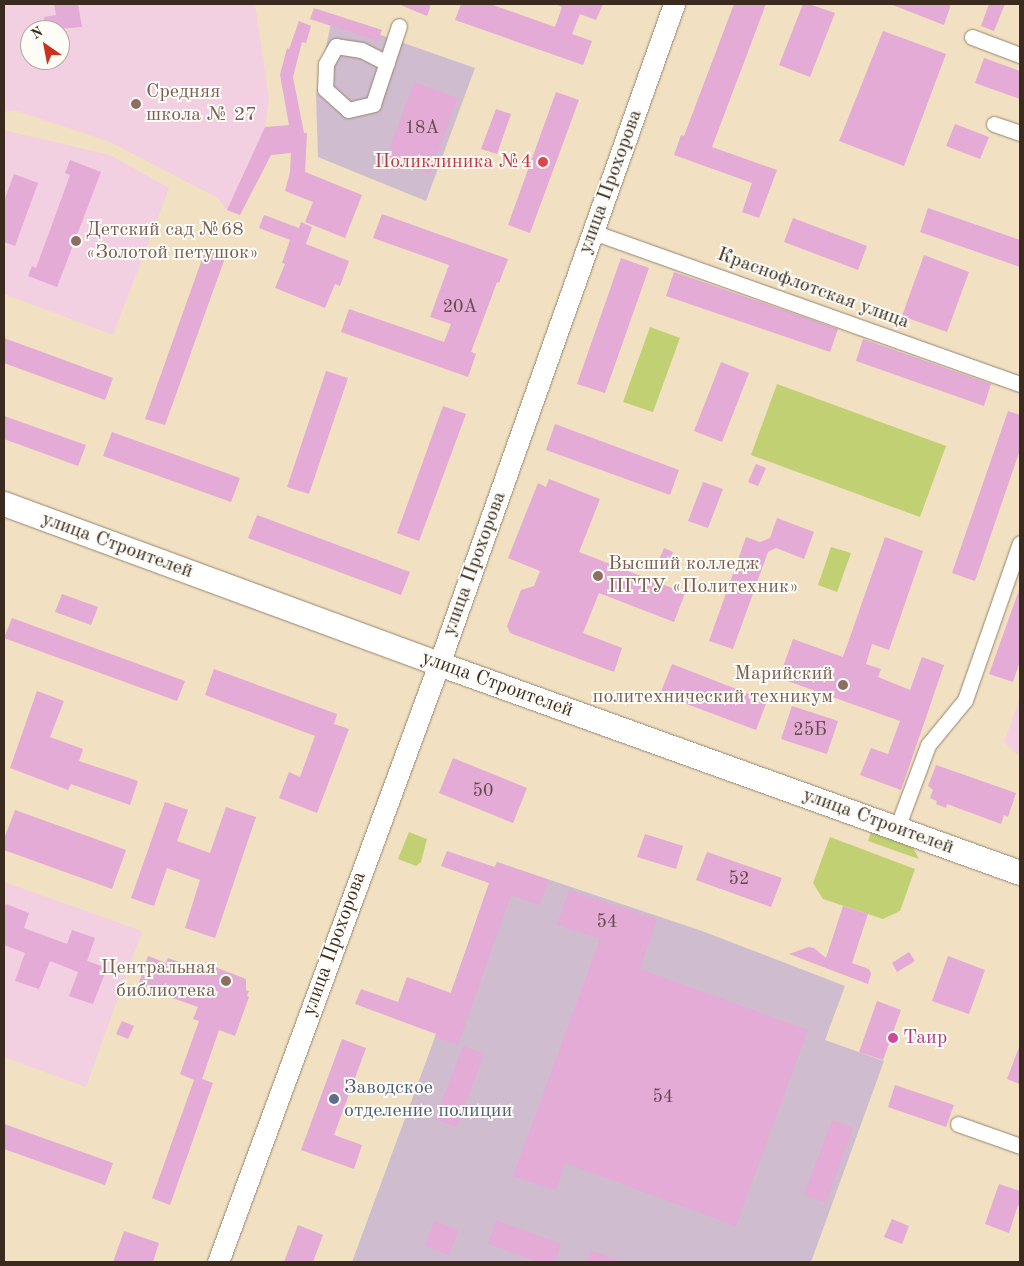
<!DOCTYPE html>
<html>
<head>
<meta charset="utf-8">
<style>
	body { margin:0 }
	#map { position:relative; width:1024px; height:1266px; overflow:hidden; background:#f2e0c2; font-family:"Old Standard TT",serif }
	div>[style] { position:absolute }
	.built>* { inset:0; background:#f2cfe1 }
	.industrial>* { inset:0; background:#cfbdcf }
	.green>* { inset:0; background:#c0d072 }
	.building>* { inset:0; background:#e3abd5 }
	.roads { filter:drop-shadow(0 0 1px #968570) drop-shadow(0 0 1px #968570) }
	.street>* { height:15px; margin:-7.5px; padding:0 7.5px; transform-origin:7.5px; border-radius:7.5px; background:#fff }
	.secondary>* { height:21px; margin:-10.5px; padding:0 10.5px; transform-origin:10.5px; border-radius:10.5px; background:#fff }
	.primary>* { height:24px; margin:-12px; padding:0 12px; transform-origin:12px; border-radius:12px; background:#fff }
	.dots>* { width:14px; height:14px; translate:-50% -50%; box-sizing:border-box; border:2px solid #fdfcf7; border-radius:50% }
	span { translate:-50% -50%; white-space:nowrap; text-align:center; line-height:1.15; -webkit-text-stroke:4px #fdfcf7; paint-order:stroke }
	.number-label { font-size:18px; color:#654a4c }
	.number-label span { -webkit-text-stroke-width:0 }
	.education-label { font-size:20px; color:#785e54 }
	.left { translate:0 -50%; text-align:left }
	.right { translate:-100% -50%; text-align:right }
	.health-label { font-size:20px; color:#be3a42 }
	.street-label { font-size:20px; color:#3b2a1e }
	.hotel-label { font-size:20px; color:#b23c85 }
	.service-label { font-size:20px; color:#4e5e75 }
	.frame { position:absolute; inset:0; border:5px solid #3b2a1e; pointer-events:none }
	.north { position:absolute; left:20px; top:20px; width:50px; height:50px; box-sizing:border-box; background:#fdfcf7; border:1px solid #afa8a0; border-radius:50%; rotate:327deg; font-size:14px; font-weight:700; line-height:20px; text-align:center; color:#3b2a1e }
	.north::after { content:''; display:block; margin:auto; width:18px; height:22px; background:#c8321e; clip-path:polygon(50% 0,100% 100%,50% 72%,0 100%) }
</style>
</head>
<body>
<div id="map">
	<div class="built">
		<div style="clip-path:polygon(evenodd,4px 4px,255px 4px,269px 98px,265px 127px,227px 210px,218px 198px,108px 141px,14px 110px,4px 112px,4px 4px,30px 30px,60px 30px,60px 60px,30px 60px,30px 30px)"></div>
		<div style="clip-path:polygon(7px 131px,110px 155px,169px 188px,113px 335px,4px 294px,4px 132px)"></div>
		<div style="clip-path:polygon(1020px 698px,1020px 757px,1004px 742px)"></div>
		<div style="clip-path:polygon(4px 882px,142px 931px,86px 1087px,4px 1057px)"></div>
	</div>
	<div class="industrial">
		<div style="clip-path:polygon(332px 18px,475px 68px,426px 201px,318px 157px,316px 95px)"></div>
		<div style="clip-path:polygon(497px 862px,702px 931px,845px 986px,825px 1040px,884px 1061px,811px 1262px,352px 1262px,435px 1037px)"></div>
	</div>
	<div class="green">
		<div style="clip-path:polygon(650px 327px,680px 338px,653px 412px,623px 402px)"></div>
		<div style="clip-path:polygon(777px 384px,946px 446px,920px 517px,751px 455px)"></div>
		<div style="clip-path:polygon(831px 547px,851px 553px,837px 592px,818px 585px)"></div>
		<div style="clip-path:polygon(872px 829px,911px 844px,919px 859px,868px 841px)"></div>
		<div style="clip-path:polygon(409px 832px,427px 839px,421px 862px,416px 866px,398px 859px)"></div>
		<div style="clip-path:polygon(830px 837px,915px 869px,900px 911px,883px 919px,823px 899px,813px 883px)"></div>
	</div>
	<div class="building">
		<div style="clip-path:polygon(54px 4px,78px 4px,82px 27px,46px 30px,44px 17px,56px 15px)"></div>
		<div style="clip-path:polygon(398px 4px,431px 4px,427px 16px)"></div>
		<div style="clip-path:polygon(461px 4px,490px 4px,555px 27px,562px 7px,556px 4px,603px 4px,596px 20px,580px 14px,572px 34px,592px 41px,583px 65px,455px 20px)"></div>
		<div style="clip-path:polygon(734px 4px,766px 4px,712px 147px,777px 170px,759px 218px,742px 212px,752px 183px,674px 155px,681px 135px,684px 136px)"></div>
		<div style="clip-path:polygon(803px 4px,809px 4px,835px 13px,810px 77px,779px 65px)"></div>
		<div style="clip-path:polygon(890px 4px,951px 4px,944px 25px)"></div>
		<div style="clip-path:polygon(989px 4px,1005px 4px,994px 31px,981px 26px)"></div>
		<div style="clip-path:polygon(314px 8px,382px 30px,378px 41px,310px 19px)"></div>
		<div style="clip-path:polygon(299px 21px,311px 26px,306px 43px,302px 42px,293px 77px,304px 133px,307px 133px,305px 172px,362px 195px,345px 238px,305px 222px,313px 202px,285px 191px,290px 172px,291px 153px,271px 155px,240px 215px,227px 210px,265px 127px,289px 125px,280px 75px,287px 48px,289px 49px)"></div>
		<div style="clip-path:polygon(883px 31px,946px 54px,904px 166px,839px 141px)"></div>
		<div style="clip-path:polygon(984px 58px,1020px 71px,1020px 99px,975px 83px)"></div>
		<div style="clip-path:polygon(414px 82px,458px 98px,430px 174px,386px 158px)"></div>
		<div style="clip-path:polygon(556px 92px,579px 100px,530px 233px,508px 225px)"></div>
		<div style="clip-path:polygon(496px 109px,511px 114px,497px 154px,481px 149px)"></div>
		<div style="clip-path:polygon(955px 124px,989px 137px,980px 159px,946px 146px)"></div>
		<div style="clip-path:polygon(70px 160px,101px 172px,57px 287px,28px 276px,32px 266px,36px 268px,53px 222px,70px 175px,65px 173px)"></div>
		<div style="clip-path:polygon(14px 174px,38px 183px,15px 246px,4px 242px,4px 201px)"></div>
		<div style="clip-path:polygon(928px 208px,1020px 240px,1020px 267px,920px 232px)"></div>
		<div style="clip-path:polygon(382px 214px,508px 259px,499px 283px,497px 282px,471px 352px,476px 354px,468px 377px,341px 332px,349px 309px,444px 342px,451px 324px,430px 317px,449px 265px,373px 238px)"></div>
		<div style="clip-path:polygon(264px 215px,299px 228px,301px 222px,312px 227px,306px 244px,349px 261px,340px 286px,335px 284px,325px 308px,275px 288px,285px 264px,282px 263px,290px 240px,259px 228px)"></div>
		<div style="clip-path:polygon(793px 218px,867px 246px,858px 270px,784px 242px)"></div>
		<div style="clip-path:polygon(206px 248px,226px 255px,165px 425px,145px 419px)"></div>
		<div style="clip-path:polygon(924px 255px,969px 272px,947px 332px,902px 316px)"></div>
		<div style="clip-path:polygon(621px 258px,649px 268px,605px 393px,577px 384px)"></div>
		<div style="clip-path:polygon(674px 272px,838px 329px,830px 352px,666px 296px)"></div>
		<div style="clip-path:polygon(4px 338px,113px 378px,105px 400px,4px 363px)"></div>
		<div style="clip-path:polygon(863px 339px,991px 384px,984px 406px,856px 361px)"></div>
		<div style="clip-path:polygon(721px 362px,749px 373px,722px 442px,694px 431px)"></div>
		<div style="clip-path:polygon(326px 371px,348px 378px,309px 494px,287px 487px)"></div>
		<div style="clip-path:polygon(443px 406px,466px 414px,419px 541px,397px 533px)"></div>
		<div style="clip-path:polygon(1008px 411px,1020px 415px,1020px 450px,975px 581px,952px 573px)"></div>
		<div style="clip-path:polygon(4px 416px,86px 445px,78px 466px,4px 439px)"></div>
		<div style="clip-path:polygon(555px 424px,679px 470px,670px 495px,546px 450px)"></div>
		<div style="clip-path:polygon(112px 432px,240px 478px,231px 502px,103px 456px)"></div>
		<div style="clip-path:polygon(756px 464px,766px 468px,758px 486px,748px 482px)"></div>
		<div style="clip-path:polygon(549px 479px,600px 499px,579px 552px,685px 593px,674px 622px,599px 593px,583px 633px,622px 648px,614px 672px,510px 633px,507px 626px,521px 590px,534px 586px,540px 571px,508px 558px,538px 483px,546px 487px)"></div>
		<div style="clip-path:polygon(703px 482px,723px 489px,708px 528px,688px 521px)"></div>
		<div style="clip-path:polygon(257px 515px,410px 572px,401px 595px,248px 538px)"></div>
		<div style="clip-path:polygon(777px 518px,814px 532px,804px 559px,776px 548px,768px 552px,733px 649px,709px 641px,746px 537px,760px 542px,770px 538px)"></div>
		<div style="clip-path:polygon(885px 537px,923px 551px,889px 650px,872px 644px,866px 664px,881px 669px,878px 677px,910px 690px,922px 657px,944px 665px,901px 790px,860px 775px,871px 748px,888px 754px,900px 721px,779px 678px,793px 639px,843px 657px)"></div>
		<div style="clip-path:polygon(664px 548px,673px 552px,668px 565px,658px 562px)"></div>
		<div style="clip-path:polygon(1019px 590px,1020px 661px,1013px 682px,989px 674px)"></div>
		<div style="clip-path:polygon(62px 594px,98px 607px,91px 625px,55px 612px)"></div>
		<div style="clip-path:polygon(12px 618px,185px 681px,177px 701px,4px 638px)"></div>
		<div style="clip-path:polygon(672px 664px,767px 701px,756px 730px,660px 694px)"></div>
		<div style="clip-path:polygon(214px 669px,337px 714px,334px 724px,349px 729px,317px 813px,279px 798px,289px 772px,300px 777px,315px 736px,205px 695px)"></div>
		<div style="clip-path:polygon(37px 691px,64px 701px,50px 737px,83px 749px,79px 761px,138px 781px,130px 805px,71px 784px,68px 790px,10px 768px)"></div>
		<div style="clip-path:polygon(792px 706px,838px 721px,827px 754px,781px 739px)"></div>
		<div style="clip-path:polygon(453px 758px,527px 788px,513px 823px,439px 793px)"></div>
		<div style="clip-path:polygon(936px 765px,1016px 793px,1008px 817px,1004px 815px,1001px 824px,947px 804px,946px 808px,936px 804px,937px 801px,930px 798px,933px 790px,928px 786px)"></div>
		<div style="clip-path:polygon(165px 802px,188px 810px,177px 841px,210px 853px,226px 807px,256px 817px,215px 938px,185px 928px,200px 880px,167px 868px,154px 906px,131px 898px)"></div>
		<div style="clip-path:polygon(15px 810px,126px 850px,112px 889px,4px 850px,4px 839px)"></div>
		<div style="clip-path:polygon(645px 834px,683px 846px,676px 869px,637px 857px)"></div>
		<div style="clip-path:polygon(447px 851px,495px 867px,497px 862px,549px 880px,540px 905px,511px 895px,458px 1045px,435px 1037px,436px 1034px,355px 1004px,361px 989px,398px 1002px,407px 977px,451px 993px,489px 883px,441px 866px)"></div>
		<div style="clip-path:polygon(707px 852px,782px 878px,771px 907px,696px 880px)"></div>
		<div style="clip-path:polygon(569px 890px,657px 919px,640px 969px,808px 1030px,736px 1226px,565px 1163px,555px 1191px,513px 1176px,600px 939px,557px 925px)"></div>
		<div style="clip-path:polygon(6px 904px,29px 913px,24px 928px,67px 944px,72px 930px,95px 938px,87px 961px,107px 968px,93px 1004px,69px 996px,78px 972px,50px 961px,39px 989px,15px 981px,25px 953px,4px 945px,4px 910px)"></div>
		<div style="clip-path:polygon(843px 906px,868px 914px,852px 963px,869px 969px,871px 974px,868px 984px,789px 954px,809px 947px,814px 948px,826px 958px)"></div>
		<div style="clip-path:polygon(909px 952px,915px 961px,897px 972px,892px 963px)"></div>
		<div style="clip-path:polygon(148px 956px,166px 963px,168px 958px,204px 971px,207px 964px,246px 979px,246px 990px,249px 991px,247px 996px,249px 997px,235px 1036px,219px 1030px,202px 1079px,213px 1083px,170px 1205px,152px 1198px,194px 1080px,180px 1074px,199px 1021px,193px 1019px,198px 1007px,138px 986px)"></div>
		<div style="clip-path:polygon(948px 956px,985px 970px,969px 1014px,932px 1001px)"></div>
		<div style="clip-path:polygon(877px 1001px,901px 1010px,883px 1060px,859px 1052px)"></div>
		<div style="clip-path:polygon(122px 1021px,134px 1026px,128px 1039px,116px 1034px)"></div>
		<div style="clip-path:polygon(342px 1039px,366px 1048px,334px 1135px,362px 1145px,354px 1169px,301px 1150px)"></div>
		<div style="clip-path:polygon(463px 1046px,484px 1054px,457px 1127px,435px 1119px)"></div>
		<div style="clip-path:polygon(1019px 1047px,1020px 1047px,1020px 1084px,1007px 1079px)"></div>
		<div style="clip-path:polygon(895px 1085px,954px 1105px,946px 1127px,888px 1107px)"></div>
		<div style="clip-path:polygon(832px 1120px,853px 1128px,826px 1203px,804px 1195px)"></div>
		<div style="clip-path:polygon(4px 1124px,113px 1163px,105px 1185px,4px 1149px)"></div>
		<div style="clip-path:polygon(999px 1184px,1020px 1191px,1020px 1206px,1018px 1205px,1009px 1233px,985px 1224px)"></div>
		<div style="clip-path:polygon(892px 1219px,909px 1226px,902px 1244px,884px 1237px)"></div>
		<div style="clip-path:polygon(496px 1220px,561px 1244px,555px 1262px,539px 1262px,488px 1244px)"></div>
		<div style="clip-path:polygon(434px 1221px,459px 1230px,449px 1255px,425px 1246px)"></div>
		<div style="clip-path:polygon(298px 1225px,323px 1235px,313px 1262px,284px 1262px)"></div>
		<div style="clip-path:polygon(124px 1231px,159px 1243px,153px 1262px,113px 1262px)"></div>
		<div style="clip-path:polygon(591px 1250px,622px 1262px,587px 1262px)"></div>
	</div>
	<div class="roads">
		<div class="street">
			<div style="left:972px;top:37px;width:51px;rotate:20.6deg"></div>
			<div style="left:387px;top:63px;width:29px;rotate:-153deg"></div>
			<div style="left:361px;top:50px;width:25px;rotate:-171deg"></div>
			<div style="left:336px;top:46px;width:21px;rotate:119deg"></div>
			<div style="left:326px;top:64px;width:25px;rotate:92deg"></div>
			<div style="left:325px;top:89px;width:31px;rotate:42deg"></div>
			<div style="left:348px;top:110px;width:26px;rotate:-13deg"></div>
			<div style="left:373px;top:104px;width:82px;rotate:-71.6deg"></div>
			<div style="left:994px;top:124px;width:28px;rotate:19deg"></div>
			<div style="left:593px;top:232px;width:453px;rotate:19.6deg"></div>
			<div style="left:897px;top:828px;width:89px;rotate:-69.5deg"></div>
			<div style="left:928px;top:745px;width:58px;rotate:-50.6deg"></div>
			<div style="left:965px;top:700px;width:166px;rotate:-70.7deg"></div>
			<div style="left:958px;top:1124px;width:66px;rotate:19.5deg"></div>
		</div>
		<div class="secondary">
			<div style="left:218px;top:1262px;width:638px;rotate:-69.72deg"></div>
			<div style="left:439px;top:664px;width:701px;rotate:-70.4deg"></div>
		</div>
		<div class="primary">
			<div style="left:4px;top:504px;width:463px;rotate:20.2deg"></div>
			<div style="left:439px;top:664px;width:617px;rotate:19.78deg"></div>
		</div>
	</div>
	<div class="dots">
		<div style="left:136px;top:104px;background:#8d6e63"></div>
		<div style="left:543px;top:162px;background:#e0444e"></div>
		<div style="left:76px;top:241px;background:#8d6e63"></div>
		<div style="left:598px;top:576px;background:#8d6e63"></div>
		<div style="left:843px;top:685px;background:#8d6e63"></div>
		<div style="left:226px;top:981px;background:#8d6e63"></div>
		<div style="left:893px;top:1038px;background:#d1479c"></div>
		<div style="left:334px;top:1099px;background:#5c6f8a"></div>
	</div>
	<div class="number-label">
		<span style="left:422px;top:128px">18А</span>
		<span style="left:460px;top:307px">20А</span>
		<span style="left:810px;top:730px">25Б</span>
		<span style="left:483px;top:791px">50</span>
		<span style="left:739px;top:879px">52</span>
		<span style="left:607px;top:922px">54</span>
		<span style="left:663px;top:1097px">54</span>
	</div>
	<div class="education-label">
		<span class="left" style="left:146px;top:104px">Средняя<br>школа № 27</span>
		<span class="left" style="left:86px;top:242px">Детский сад №68<br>«Золотой петушок»</span>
		<span class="left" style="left:608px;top:576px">Высший колледж<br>ПГТУ «Политехник»</span>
		<span class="right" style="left:833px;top:686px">Марийский<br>политехнический техникум</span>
		<span class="right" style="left:216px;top:980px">Центральная<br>библиотека</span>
	</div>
	<div class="health-label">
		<span class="right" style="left:532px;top:162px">Поликлиника №4</span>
	</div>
	<div class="street-label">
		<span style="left:611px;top:182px;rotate:-70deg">улица Прохорова</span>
		<span style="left:813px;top:289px;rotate:20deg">Краснофлотская улица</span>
		<span style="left:117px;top:546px;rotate:20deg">улица Строителей</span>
		<span style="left:475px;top:564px;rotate:-70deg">улица Прохорова</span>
		<span style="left:497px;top:685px;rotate:20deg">улица Строителей</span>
		<span style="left:878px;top:822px;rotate:20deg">улица Строителей</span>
		<span style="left:335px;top:944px;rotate:-70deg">улица Прохорова</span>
	</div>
	<div class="hotel-label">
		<span class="left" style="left:903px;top:1038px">Таир</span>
	</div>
	<div class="service-label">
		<span class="left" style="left:344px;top:1100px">Заводское<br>отделение полиции</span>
	</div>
	<div class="frame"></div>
	<div class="north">N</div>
</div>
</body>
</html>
